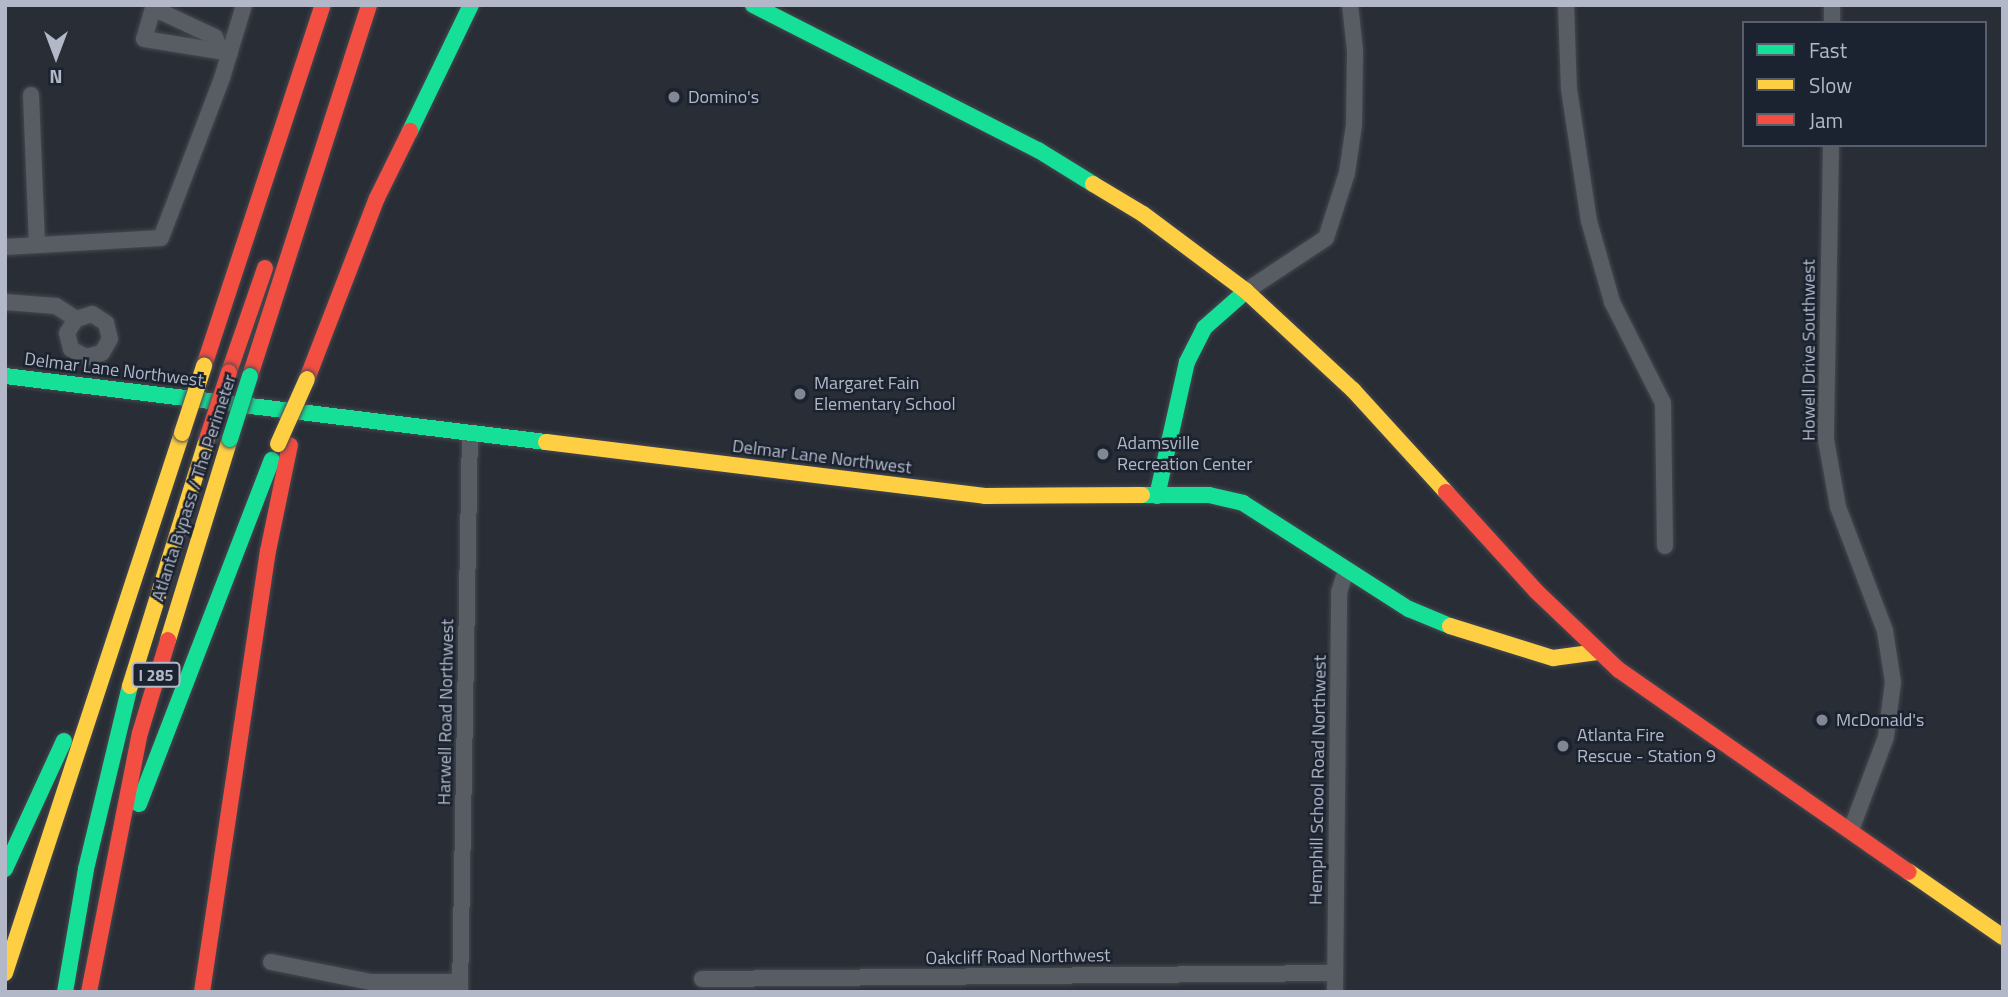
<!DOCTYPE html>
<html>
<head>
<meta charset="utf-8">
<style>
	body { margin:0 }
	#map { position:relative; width:2008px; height:997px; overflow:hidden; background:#292d35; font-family:"Titillium Web",sans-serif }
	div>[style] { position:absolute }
	.roads { filter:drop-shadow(0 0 2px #45484f) drop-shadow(0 0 2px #45484f) }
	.street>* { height:16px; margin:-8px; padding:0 8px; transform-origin:8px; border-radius:8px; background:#585c63 }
	.fast>* { height:16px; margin:-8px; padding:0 8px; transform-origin:8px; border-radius:8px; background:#16e098 }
	.slow>* { height:16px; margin:-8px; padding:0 8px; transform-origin:8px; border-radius:8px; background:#ffcf43 }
	.jam>* { height:16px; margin:-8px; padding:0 8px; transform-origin:8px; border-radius:8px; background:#f24e42 }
	.bridges { filter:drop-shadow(0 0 2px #464951) drop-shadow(0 0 2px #464951) }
	.fast-bridge>* { height:16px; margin:-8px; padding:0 8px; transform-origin:8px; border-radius:8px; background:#16e098 }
	.slow-bridge>* { height:16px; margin:-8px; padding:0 8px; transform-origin:8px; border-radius:8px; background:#ffcf43 }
	.jam-bridge>* { height:16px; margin:-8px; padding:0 8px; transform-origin:8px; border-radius:8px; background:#f24e42 }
	.dots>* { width:19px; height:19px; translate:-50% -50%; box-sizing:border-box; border:4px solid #1c2330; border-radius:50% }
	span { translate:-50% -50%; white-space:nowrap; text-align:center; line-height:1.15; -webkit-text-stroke:5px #1c2330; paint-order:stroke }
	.shield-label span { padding:2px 5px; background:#1c2330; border:2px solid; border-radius:5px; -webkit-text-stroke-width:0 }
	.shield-label { font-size:16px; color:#b2b8c7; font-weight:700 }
	.poi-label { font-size:18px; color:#b2b8c7 }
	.left { translate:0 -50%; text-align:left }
	.street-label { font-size:18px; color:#b2b8c7 }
	.frame { position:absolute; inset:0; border:7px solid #b2b8c7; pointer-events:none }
	.legend { position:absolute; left:1742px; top:21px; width:245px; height:126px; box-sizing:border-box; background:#1c2330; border:2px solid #585f6c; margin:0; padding:9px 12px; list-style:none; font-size:21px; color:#b2b8c7 }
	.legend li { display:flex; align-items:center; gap:14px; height:35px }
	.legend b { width:35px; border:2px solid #585f6c }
	.north { position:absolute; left:21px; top:21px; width:70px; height:70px; -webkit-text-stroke:5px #1c2330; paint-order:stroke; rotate:180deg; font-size:19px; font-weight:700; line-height:28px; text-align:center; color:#b2b8c7 }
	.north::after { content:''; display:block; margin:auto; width:24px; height:32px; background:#b2b8c7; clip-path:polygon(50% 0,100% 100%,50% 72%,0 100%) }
</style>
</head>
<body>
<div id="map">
	<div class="roads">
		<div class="street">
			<div style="left:1566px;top:5px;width:84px;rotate:88deg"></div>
			<div style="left:1569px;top:89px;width:134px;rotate:81.4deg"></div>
			<div style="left:1589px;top:221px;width:84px;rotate:74.1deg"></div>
			<div style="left:1612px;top:302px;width:113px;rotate:63.2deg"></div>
			<div style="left:1663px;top:403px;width:143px;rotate:89.2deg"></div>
			<div style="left:1832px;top:23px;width:18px;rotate:-90deg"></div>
			<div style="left:220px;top:49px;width:13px;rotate:-113deg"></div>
			<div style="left:215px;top:37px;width:68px;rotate:-154.9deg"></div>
			<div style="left:153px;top:8px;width:32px;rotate:106deg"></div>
			<div style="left:144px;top:39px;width:87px;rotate:9.2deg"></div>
			<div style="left:31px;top:95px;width:150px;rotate:87.7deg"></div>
			<div style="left:1831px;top:145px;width:295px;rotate:91deg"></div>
			<div style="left:1826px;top:440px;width:68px;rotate:79.8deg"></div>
			<div style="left:1838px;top:507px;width:133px;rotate:69.2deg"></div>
			<div style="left:1885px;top:631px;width:52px;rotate:81.1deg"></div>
			<div style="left:1893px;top:682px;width:55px;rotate:97.3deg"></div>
			<div style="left:1886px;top:737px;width:99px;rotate:110.6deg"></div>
			<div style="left:5px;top:247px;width:156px;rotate:-3.3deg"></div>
			<div style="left:161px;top:238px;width:171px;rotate:-69.1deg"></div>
			<div style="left:222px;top:78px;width:76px;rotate:-73.2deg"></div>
			<div style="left:1246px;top:291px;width:96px;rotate:-33.5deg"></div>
			<div style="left:1326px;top:238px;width:68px;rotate:-72.1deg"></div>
			<div style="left:1347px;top:173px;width:49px;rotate:-81.7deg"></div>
			<div style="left:1354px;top:125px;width:75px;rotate:-89.2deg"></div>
			<div style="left:1355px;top:50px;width:45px;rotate:-96.3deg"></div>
			<div style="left:5px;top:302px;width:51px;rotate:4.5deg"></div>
			<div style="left:56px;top:306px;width:24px;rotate:33deg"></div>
			<div style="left:76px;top:319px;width:17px;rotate:-17deg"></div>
			<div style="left:92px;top:314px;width:17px;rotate:33deg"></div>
			<div style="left:106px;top:323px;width:16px;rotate:76deg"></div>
			<div style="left:110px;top:339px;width:16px;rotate:120deg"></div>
			<div style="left:102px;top:353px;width:16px;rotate:166deg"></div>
			<div style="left:86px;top:357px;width:17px;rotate:-152deg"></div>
			<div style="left:71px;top:349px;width:16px;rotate:-104deg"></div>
			<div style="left:67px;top:333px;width:17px;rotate:-57deg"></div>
			<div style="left:271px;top:962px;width:101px;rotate:11.4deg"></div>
			<div style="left:370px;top:982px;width:90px"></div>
			<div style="left:702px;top:979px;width:633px;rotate:-0.54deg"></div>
			<div style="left:460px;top:992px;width:559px;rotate:-88.98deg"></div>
			<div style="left:1335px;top:992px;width:400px;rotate:-89.4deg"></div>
			<div style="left:1339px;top:592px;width:23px;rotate:-72deg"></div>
		</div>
		<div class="fast">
			<div style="left:753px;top:5px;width:320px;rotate:27deg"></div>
			<div style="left:1038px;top:150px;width:65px;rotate:31.7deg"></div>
			<div style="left:410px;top:131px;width:140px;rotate:-64.2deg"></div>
			<div style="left:5px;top:376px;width:545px;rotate:6.96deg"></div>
			<div style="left:1142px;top:495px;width:67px"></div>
			<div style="left:1209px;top:495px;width:35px;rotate:13deg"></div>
			<div style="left:1243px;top:503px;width:197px;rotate:32.6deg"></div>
			<div style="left:1409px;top:609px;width:44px;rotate:22.5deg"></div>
			<div style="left:1157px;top:496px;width:137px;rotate:-77.4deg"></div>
			<div style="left:1187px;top:362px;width:38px;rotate:-63deg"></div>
			<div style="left:1204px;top:328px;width:56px;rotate:-41.4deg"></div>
			<div style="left:139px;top:804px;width:369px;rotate:-68.9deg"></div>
			<div style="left:5px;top:869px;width:141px;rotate:-65.3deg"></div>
			<div style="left:65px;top:992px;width:125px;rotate:-80.3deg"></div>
			<div style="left:86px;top:869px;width:188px;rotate:-76.5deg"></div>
		</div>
		<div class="slow">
			<div style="left:1093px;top:184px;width:58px;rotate:31deg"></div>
			<div style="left:1143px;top:214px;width:129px;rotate:36.8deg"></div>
			<div style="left:1246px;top:291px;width:146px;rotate:42.8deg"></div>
			<div style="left:1353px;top:390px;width:138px;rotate:47.6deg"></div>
			<div style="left:546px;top:442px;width:442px;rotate:7deg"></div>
			<div style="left:985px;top:496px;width:157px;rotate:-0.4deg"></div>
			<div style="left:1450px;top:626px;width:108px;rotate:17.3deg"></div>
			<div style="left:1553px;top:658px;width:45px;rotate:-7.6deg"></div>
			<div style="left:168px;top:640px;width:210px;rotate:-72.9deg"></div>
			<div style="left:130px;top:686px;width:262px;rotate:-72.7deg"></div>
			<div style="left:1909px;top:872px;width:114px;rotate:34.7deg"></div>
			<div style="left:5px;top:973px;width:568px;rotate:-71.85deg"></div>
		</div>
		<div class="jam">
			<div style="left:204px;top:366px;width:380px;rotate:-71.8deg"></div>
			<div style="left:229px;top:372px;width:110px;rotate:-70.9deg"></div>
			<div style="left:250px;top:376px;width:390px;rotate:-72.2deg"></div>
			<div style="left:307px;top:379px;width:194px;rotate:-68.9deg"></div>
			<div style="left:377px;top:198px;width:75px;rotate:-63.8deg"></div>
			<div style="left:1446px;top:492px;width:135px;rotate:47.7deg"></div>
			<div style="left:1537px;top:592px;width:113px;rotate:43.6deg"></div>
			<div style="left:1619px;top:670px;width:353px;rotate:34.9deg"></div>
			<div style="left:89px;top:992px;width:264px;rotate:-78.9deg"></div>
			<div style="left:140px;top:733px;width:97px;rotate:-73.2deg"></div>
			<div style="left:202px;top:992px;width:446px;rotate:-81.5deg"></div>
			<div style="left:268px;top:551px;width:108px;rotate:-78.3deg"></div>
		</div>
	</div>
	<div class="bridges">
		<div class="fast-bridge">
			<div style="left:230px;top:439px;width:66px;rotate:-72.4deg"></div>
		</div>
		<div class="slow-bridge">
			<div style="left:182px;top:433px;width:71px;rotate:-71.8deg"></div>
			<div style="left:278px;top:444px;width:71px;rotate:-66deg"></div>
		</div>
		<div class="jam-bridge">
			<div style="left:208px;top:436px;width:67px;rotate:-71.8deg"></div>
		</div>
	</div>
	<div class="dots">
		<div style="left:674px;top:97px;background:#828794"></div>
		<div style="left:800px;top:394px;background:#828794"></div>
		<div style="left:1103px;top:454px;background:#828794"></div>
		<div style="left:1822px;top:720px;background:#828794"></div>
		<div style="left:1563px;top:746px;background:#828794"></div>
	</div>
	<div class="shield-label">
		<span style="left:156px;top:675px">I 285</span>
	</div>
	<div class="poi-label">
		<span class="left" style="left:688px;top:97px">Domino's</span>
		<span class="left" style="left:814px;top:394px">Margaret Fain<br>Elementary School</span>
		<span class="left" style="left:1117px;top:454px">Adamsville<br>Recreation Center</span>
		<span class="left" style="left:1836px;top:720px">McDonald's</span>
		<span class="left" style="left:1577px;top:746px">Atlanta Fire<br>Rescue - Station 9</span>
	</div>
	<div class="street-label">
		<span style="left:1809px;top:350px;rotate:-90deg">Howell Drive Southwest</span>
		<span style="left:114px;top:370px;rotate:7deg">Delmar Lane Northwest</span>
		<span style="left:822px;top:457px;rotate:7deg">Delmar Lane Northwest</span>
		<span style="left:194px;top:488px;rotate:-72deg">Atlanta Bypass / The Perimeter</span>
		<span style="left:446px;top:712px;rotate:-89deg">Harwell Road Northwest</span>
		<span style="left:1318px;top:780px;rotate:-89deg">Hemphill School Road Northwest</span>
		<span style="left:1018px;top:957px;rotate:-1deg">Oakcliff Road Northwest</span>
	</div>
	<div class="frame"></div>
	<ul class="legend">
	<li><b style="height:9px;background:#16e098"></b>Fast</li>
	<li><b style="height:9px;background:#ffcf43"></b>Slow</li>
	<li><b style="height:9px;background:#f24e42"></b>Jam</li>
	</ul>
	<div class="north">N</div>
</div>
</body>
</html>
